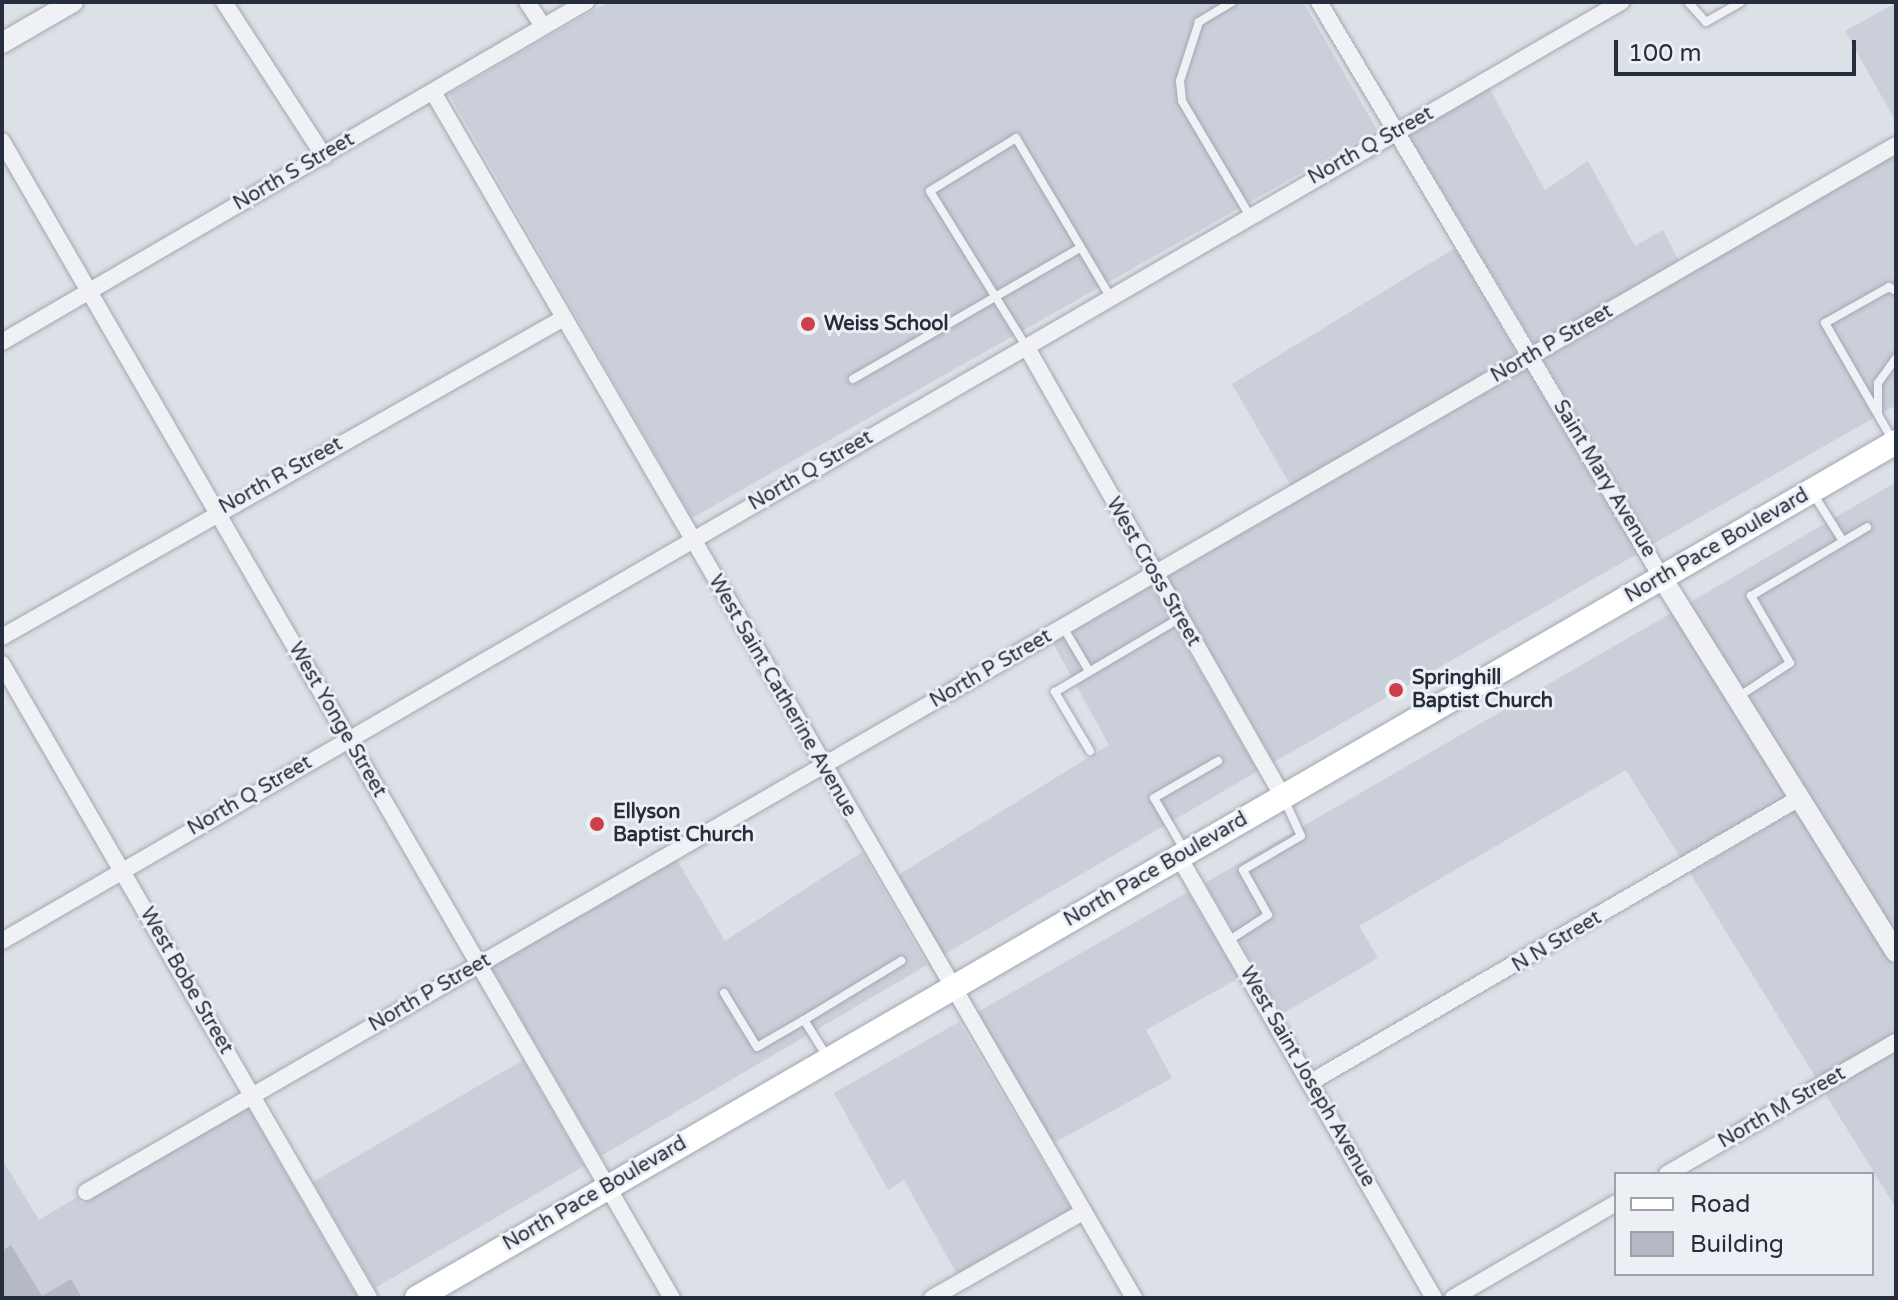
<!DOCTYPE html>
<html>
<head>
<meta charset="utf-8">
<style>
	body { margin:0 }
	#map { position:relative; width:1898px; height:1300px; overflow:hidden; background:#dce0e7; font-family:"Varela Round",sans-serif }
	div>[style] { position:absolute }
	.built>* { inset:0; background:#cacfd9 }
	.building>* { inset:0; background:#b4b9c3 }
	.roads { filter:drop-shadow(0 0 2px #a2a7b1) drop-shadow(0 0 2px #a2a7b1) }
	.service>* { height:8px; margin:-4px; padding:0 4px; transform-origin:4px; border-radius:4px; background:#eff1f5 }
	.minor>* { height:16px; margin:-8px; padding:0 8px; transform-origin:8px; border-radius:8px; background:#eff1f5 }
	.tertiary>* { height:20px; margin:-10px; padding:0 10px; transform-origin:10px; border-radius:10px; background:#eff1f5 }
	.secondary>* { height:24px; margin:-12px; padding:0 12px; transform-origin:12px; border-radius:12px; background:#fff }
	.dots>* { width:22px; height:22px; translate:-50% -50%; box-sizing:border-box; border:4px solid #eceff4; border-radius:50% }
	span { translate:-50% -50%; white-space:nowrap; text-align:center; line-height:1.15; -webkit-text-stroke:6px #eceff4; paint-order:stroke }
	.street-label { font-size:20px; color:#262d3d }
	.poi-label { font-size:20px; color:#262d3d; font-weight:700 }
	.left { translate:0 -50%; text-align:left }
	.frame { position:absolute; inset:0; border:4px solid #262d3d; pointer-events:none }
	.legend { position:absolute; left:1614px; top:1172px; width:260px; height:104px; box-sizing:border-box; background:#eceff4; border:2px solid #9da1ab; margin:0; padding:10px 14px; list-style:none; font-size:24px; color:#262d3d }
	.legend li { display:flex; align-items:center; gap:16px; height:40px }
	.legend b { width:40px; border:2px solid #9da1ab }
	.scale { position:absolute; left:1614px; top:40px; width:242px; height:36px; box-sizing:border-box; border:4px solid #262d3d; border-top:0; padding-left:10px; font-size:24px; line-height:28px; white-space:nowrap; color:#262d3d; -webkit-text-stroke:6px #eceff4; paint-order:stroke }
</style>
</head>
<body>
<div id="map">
	<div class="built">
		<div style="clip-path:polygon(608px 2px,1303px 2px,1377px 130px,692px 518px,449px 94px)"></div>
		<div style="clip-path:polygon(1896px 3px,1896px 122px,1845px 31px)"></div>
		<div style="clip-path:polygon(1489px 88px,1545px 190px,1588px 161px,1635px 246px,1663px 230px,1679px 261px,1535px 345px,1408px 134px)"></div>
		<div style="clip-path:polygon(1896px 154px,1896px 405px,1653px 544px,1543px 359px)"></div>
		<div style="clip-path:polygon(1455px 248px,1518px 355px,1291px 486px,1232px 384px)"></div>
		<div style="clip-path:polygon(1527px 369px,1637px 554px,1274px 762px,1167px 577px)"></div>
		<div style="clip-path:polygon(1896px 482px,1896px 934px,1689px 603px)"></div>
		<div style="clip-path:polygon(1151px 586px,1258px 771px,943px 955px,898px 875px,1109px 745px,1053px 643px)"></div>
		<div style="clip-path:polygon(1673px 612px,1789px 795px,1681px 859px,1626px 770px,1359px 926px,1378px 958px,1282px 1014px,1205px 883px)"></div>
		<div style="clip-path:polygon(1797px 809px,1896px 970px,1896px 1033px,1816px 1078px,1690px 873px)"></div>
		<div style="clip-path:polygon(862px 852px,927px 965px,601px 1156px,491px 967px,677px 860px,725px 941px)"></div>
		<div style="clip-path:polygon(1188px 892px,1239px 978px,1146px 1030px,1172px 1078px,1054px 1143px,976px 1013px)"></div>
		<div style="clip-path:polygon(959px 1022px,1071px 1209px,957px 1274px,904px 1180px,888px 1190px,834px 1093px)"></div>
		<div style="clip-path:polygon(1896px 1051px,1896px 1208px,1824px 1092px)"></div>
		<div style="clip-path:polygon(523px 1060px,584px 1166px,375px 1288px,313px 1182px)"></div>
		<div style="clip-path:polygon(248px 1107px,358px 1298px,2px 1298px,2px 1159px,39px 1220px,77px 1197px,82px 1204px)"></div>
	</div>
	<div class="building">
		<div style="clip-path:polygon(11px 1245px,42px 1296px,71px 1279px,82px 1298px,2px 1298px,2px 1251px)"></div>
	</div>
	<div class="roads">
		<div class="service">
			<div style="left:1232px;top:2px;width:39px;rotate:149deg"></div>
			<div style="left:1199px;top:22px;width:62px;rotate:107.9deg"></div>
			<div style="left:1180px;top:81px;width:20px;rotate:84deg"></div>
			<div style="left:1182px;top:101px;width:134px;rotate:59.4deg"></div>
			<div style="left:1688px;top:2px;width:27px;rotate:48deg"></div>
			<div style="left:1706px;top:22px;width:40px;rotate:-29.7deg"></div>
			<div style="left:1026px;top:346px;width:182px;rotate:-121.8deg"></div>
			<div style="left:930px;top:191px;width:101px;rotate:-31.6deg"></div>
			<div style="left:1016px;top:138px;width:184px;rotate:59.3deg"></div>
			<div style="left:853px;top:379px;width:262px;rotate:-30deg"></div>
			<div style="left:1878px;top:412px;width:29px;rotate:-90deg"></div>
			<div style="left:1878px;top:383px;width:31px;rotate:-54deg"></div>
			<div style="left:1892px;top:439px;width:134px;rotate:-120deg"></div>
			<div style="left:1825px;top:323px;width:73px;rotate:-29.4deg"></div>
			<div style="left:1889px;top:287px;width:8px;rotate:30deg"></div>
			<div style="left:1812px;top:492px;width:58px;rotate:57.7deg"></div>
			<div style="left:1063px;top:627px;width:51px;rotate:59.4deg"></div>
			<div style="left:1738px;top:697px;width:62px;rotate:-33.2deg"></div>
			<div style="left:1790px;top:663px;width:78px;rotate:-120.2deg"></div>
			<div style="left:1751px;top:596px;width:135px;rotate:-30.7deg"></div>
			<div style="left:1090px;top:751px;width:69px;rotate:-120.7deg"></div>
			<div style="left:1055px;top:692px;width:145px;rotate:-30.6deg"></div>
			<div style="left:1185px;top:851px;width:61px;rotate:-120.3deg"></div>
			<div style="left:1154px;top:798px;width:74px;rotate:-30deg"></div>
			<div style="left:1228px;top:941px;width:48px;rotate:-33deg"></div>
			<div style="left:1268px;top:915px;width:51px;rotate:-119.1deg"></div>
			<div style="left:1243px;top:870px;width:67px;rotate:-30.4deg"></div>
			<div style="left:1301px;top:836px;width:41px;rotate:-114.7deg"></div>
			<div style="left:724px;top:993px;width:63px;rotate:58.6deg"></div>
			<div style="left:757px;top:1047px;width:54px;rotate:-29.9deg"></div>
			<div style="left:828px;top:1058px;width:45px;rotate:-122.3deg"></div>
			<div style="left:804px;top:1020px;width:114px;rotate:-31.3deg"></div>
		</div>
		<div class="minor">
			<div style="left:224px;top:2px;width:184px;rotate:57deg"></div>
			<div style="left:527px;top:2px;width:29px;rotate:56deg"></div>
			<div style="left:1319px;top:2px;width:670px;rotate:59.23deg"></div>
			<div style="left:433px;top:92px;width:1395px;rotate:59.83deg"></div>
			<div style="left:2px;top:141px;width:1337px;rotate:59.93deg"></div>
			<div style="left:2px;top:342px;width:676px;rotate:-30.21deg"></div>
			<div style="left:1026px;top:346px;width:519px;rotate:60.32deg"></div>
			<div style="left:2px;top:637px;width:644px;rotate:-29.59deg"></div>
			<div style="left:2px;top:664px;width:733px;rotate:59.93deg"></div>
			<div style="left:1179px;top:857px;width:509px;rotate:59.96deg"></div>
			<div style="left:2px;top:941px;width:1872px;rotate:-30.11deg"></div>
			<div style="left:1311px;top:1082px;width:567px;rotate:-30.18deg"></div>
			<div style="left:1667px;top:1174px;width:264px;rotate:-30deg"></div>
			<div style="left:86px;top:1192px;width:2091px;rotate:-30.05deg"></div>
			<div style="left:932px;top:1298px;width:174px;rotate:-29.7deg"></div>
			<div style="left:1453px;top:1298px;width:189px;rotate:-30.2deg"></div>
		</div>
		<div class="tertiary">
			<div style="left:2px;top:43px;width:82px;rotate:-30deg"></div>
			<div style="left:1662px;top:578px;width:441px;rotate:58deg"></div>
		</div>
		<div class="secondary">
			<div style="left:417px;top:1298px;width:1709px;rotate:-30.06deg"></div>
		</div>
	</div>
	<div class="dots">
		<div style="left:808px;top:324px;background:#ce3f4c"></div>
		<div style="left:1396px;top:690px;background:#ce3f4c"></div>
		<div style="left:597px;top:824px;background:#ce3f4c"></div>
	</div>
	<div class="street-label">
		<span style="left:1371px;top:146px;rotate:-29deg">North Q Street</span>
		<span style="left:294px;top:172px;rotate:-30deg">North S Street</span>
		<span style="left:1552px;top:344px;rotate:-30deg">North P Street</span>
		<span style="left:811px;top:471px;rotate:-30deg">North Q Street</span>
		<span style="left:281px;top:476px;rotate:-29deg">North R Street</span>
		<span style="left:1604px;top:479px;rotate:59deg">Saint Mary Avenue</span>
		<span style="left:1717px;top:546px;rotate:-30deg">North Pace Boulevard</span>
		<span style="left:1153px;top:572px;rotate:60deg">West Cross Street</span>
		<span style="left:991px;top:669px;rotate:-30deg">North P Street</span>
		<span style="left:782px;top:696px;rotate:60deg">West Saint Catherine Avenue</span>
		<span style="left:337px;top:720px;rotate:60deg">West Yonge Street</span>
		<span style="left:250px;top:796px;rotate:-30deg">North Q Street</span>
		<span style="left:1156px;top:870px;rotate:-30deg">North Pace Boulevard</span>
		<span style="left:1557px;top:942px;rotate:-31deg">N N Street</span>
		<span style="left:186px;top:981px;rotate:60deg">West Bobe Street</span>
		<span style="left:430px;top:993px;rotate:-30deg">North P Street</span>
		<span style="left:1307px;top:1077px;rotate:60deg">West Saint Joseph Avenue</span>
		<span style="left:1782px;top:1108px;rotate:-30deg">North M Street</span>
		<span style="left:595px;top:1194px;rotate:-30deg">North Pace Boulevard</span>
	</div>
	<div class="poi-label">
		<span class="left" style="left:824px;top:324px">Weiss School</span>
		<span class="left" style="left:1412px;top:690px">Springhill<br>Baptist Church</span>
		<span class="left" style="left:613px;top:824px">Ellyson<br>Baptist Church</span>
	</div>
	<div class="frame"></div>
	<ul class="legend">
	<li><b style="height:10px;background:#fff"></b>Road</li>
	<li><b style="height:22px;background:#b4b9c3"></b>Building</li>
	</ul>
	<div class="scale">100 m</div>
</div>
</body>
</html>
